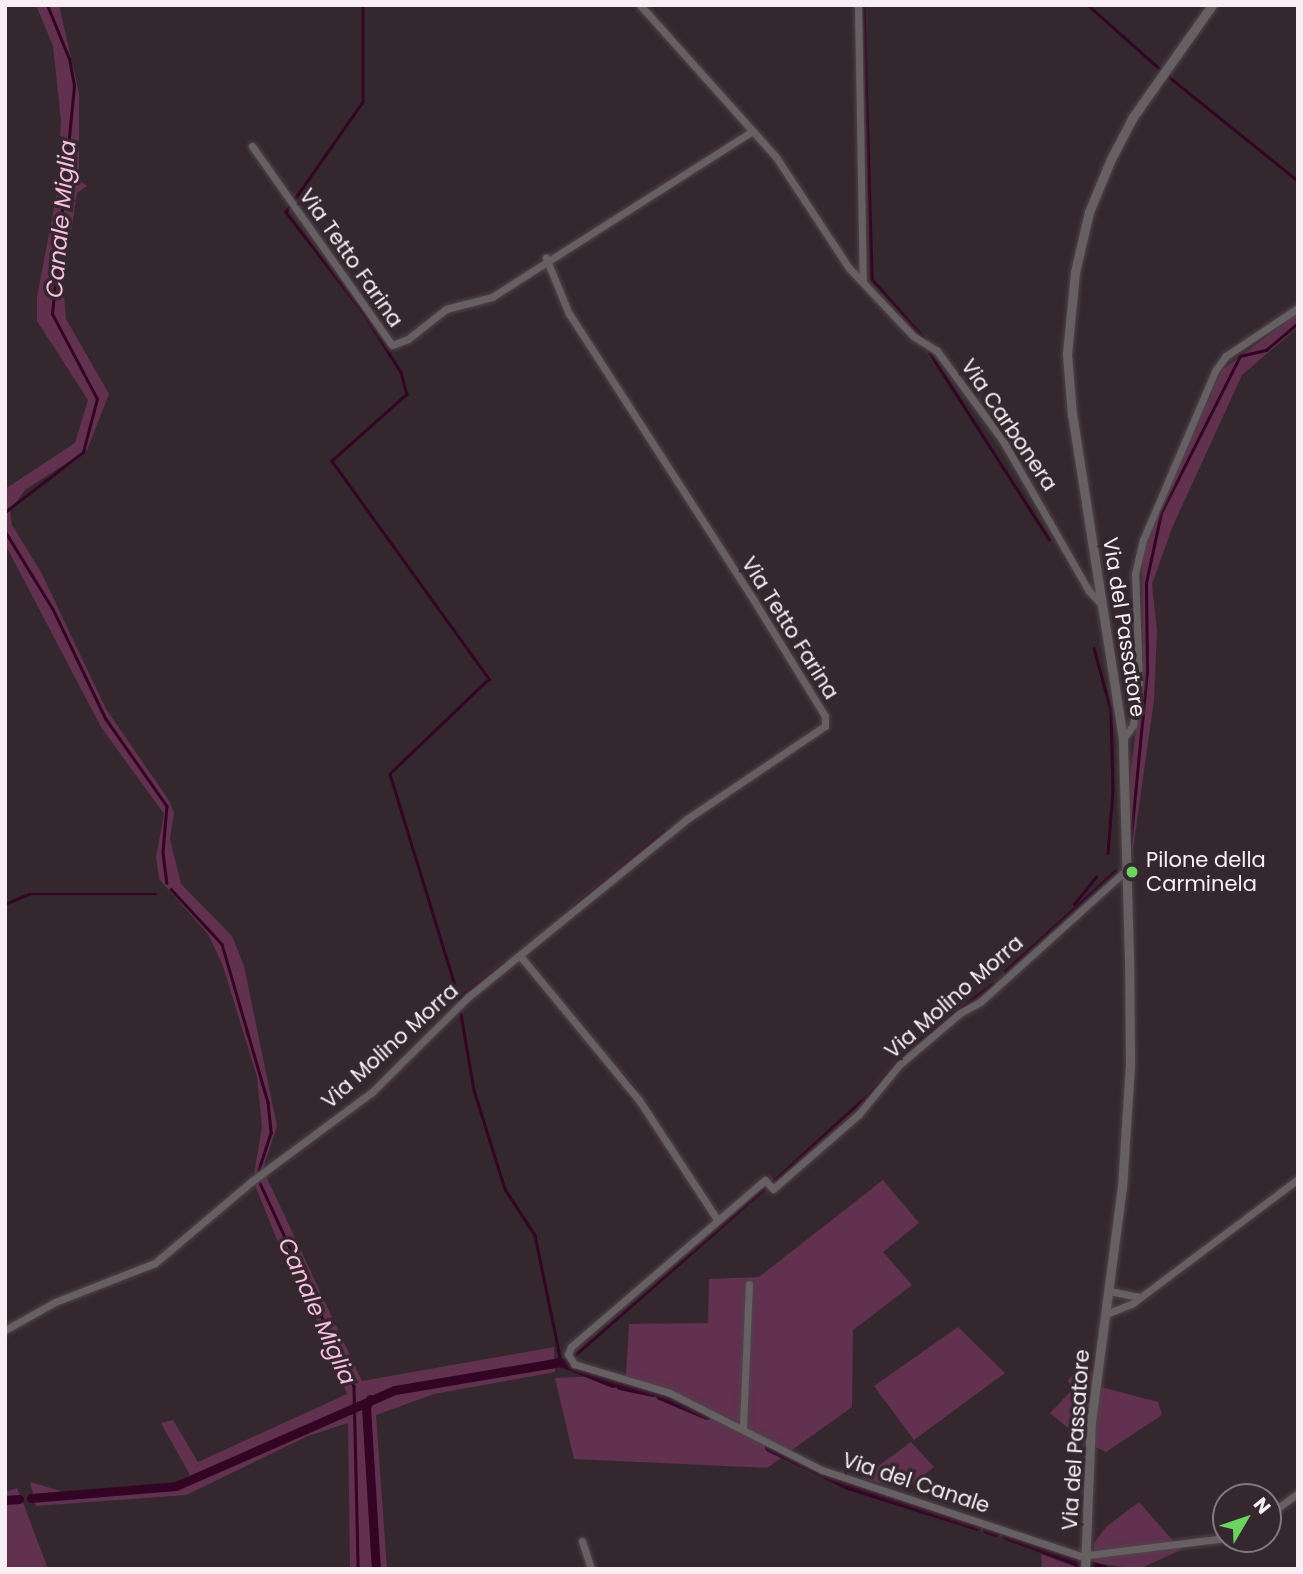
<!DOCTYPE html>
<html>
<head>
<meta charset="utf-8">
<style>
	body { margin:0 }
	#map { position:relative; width:1303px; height:1574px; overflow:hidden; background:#34282e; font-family:Poppins,sans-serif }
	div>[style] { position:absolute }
	.green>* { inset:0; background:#61314f }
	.stream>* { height:2.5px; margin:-1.25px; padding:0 1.25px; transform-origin:1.25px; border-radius:1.25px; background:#330424 }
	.canal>* { height:9px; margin:-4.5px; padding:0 4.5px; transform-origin:4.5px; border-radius:4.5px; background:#330424 }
	.roads { filter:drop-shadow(0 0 2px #4f444a) drop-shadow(0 0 2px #4f444a) }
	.minor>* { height:7px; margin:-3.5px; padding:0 3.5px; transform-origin:3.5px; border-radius:3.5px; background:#676063 }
	.tertiary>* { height:9px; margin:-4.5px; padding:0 4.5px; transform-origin:4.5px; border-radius:4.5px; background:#676063 }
	.dots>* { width:19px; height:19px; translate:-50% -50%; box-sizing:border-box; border:4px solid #34282e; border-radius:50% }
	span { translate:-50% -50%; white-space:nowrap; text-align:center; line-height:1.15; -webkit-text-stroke:7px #34282e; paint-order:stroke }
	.street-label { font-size:21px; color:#f7eff3 }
	.poi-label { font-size:21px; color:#f7eff3 }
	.left { translate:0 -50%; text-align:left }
	.water-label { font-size:23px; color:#fbbee0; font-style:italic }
	.frame { position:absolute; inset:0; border:7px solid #f7eff3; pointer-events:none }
	.north { position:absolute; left:1212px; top:1483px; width:70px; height:70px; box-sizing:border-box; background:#34282e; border:2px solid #82787d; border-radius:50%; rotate:51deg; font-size:19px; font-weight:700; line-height:28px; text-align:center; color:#f7eff3 }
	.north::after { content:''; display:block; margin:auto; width:24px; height:32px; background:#6cd362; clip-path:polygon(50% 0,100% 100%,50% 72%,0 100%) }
</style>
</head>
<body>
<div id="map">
	<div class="green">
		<div style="clip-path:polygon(36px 5px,59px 5px,79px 93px,79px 180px,87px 186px,77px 193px,63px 284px,66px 319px,109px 394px,87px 450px,25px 490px,10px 511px,12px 525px,41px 572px,106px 709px,168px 799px,174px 813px,170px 839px,181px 884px,232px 936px,244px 966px,277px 1126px,263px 1169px,254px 1174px,262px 1127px,257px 1077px,223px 966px,208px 934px,159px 879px,156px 857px,164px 814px,101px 727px,5px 544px,5px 489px,75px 443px,88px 400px,37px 321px,37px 297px,57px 192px,61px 121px,53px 46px)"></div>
		<div style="clip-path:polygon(1298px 313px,1298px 327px,1242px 375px,1172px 528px,1152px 584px,1157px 631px,1154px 700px,1133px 849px,1129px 849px,1130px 776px,1143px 674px,1142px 553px,1163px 501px,1169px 467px,1194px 432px,1222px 370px)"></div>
		<div style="clip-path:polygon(266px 1176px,362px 1381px,554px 1347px,555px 1372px,434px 1394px,376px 1415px,387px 1569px,350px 1569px,348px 1423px,308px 1436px,186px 1495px,36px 1506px,30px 1482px,64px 1492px,177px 1483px,190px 1475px,161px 1423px,173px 1420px,198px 1462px,347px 1394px,324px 1334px,284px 1257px,255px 1185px)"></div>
		<div style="clip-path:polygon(883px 1180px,919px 1223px,883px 1252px,912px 1285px,853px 1330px,852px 1407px,767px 1468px,574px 1459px,555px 1378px,626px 1375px,629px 1324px,708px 1323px,709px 1279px,759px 1277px)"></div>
		<div style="clip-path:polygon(958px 1327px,1005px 1373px,914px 1440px,874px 1386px)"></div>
		<div style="clip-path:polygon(1088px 1360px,1097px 1386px,1158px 1402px,1162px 1415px,1106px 1452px,1085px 1442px,1050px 1413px,1071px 1391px,1068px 1380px)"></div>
		<div style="clip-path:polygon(911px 1442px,934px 1467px,905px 1490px,862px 1478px)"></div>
		<div style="clip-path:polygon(17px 1488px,24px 1505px,48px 1569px,5px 1569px,5px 1492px)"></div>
		<div style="clip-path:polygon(1139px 1502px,1181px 1550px,1139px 1569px,1094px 1563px,1094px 1543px,1106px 1527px)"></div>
		<div style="clip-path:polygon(1041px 1554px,1078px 1568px,1078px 1569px,1042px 1569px)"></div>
	</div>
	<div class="stream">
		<div style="left:363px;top:5px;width:97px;rotate:90deg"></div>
		<div style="left:363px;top:102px;width:134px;rotate:125deg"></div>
		<div style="left:286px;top:212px;width:125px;rotate:52.5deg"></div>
		<div style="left:362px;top:311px;width:72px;rotate:57.4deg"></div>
		<div style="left:401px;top:372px;width:23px;rotate:75deg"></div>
		<div style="left:407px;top:394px;width:101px;rotate:138.2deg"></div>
		<div style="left:332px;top:461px;width:269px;rotate:54.2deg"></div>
		<div style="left:489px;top:679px;width:137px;rotate:136.2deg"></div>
		<div style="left:390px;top:774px;width:239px;rotate:72.9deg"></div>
		<div style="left:864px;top:5px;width:274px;rotate:88.3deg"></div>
		<div style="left:872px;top:279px;width:80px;rotate:48.5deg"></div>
		<div style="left:1088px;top:5px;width:95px;rotate:41.6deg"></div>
		<div style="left:1168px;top:76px;width:167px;rotate:38.9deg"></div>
		<div style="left:930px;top:353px;width:221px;rotate:57.4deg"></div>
		<div style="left:5px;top:512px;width:98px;rotate:-37.6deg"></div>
		<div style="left:83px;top:452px;width:55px;rotate:-75.2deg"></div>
		<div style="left:97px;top:399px;width:96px;rotate:-117.9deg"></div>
		<div style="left:52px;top:314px;width:229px;rotate:-84.5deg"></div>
		<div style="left:74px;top:86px;width:27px;rotate:-100deg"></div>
		<div style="left:69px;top:59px;width:58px;rotate:-112.2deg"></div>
		<div style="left:5px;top:531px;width:92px;rotate:58.4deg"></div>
		<div style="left:53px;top:609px;width:122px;rotate:64.3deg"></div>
		<div style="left:106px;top:719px;width:106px;rotate:55deg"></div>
		<div style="left:167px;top:806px;width:46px;rotate:95deg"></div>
		<div style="left:163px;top:852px;width:31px;rotate:83deg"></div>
		<div style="left:1094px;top:648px;width:64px;rotate:74.7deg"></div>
		<div style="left:1111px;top:710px;width:81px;rotate:88.6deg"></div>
		<div style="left:1113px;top:791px;width:62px;rotate:94.6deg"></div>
		<div style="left:1130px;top:847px;width:178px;rotate:-84.5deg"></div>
		<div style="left:1147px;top:670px;width:87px;rotate:-90.7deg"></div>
		<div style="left:1146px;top:583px;width:72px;rotate:-77.9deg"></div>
		<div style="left:1161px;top:513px;width:176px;rotate:-63.3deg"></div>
		<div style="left:1240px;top:356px;width:27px;rotate:-13deg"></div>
		<div style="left:1266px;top:350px;width:42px;rotate:-40.2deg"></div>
		<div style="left:171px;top:889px;width:75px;rotate:47.2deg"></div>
		<div style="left:222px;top:944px;width:165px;rotate:73.8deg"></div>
		<div style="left:268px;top:1102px;width:31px;rotate:84deg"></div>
		<div style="left:271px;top:1133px;width:39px;rotate:108deg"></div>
		<div style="left:5px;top:904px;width:26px;rotate:-23deg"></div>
		<div style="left:29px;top:894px;width:127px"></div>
		<div style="left:1074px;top:904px;width:35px;rotate:-51deg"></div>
		<div style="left:574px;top:906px;width:117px;rotate:-39.8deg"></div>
		<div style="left:1005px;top:971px;width:149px;rotate:-42.3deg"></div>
		<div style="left:459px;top:997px;width:56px;rotate:-37.1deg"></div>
		<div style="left:461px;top:1014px;width:77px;rotate:80.3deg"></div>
		<div style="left:474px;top:1090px;width:104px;rotate:72.6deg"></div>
		<div style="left:505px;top:1189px;width:55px;rotate:56.9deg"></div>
		<div style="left:535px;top:1235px;width:130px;rotate:78.4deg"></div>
		<div style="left:621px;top:1073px;width:20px;rotate:49deg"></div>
		<div style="left:260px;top:1183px;width:224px;rotate:65.2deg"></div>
		<div style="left:354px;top:1386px;width:183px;rotate:88.7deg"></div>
		<div style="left:771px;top:1183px;width:134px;rotate:-42.3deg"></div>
		<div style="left:870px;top:1093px;width:59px;rotate:-49.8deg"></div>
		<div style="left:908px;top:1048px;width:106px;rotate:-37.3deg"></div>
		<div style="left:575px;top:1355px;width:254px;rotate:-41.3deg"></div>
	</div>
	<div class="canal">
		<div style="left:620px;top:1385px;width:34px;rotate:12deg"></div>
		<div style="left:660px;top:1395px;width:51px;rotate:23.1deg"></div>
		<div style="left:370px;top:1399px;width:9px;rotate:117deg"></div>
		<div style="left:366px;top:1407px;width:162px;rotate:86.5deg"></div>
		<div style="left:769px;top:1447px;width:88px;rotate:25.7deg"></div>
		<div style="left:848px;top:1485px;width:135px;rotate:17.6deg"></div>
		<div style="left:31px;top:1498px;width:145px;rotate:-4.7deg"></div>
		<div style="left:176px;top:1486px;width:239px;rotate:-23.7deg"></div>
		<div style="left:395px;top:1390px;width:168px;rotate:-9.6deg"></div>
		<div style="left:561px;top:1362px;width:56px;rotate:22deg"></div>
		<div style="left:5px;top:1500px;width:14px;rotate:-4deg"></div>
		<div style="left:987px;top:1529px;width:9px;rotate:18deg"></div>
		<div style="left:1006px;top:1535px;width:78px;rotate:20.3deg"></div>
		<div style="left:1090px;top:1565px;width:14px;rotate:17deg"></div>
	</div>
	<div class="roads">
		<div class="minor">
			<div style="left:640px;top:5px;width:204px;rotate:48.2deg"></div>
			<div style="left:776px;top:157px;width:133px;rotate:56.7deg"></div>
			<div style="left:849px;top:268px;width:93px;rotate:46.7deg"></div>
			<div style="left:913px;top:336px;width:28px;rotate:32deg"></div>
			<div style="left:937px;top:351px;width:112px;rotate:53.7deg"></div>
			<div style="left:1003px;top:441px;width:173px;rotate:60.2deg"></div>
			<div style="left:1089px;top:591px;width:19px;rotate:47deg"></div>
			<div style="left:858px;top:5px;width:277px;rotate:89deg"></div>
			<div style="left:252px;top:146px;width:243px;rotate:54.9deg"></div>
			<div style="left:392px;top:345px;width:17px;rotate:-21deg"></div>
			<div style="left:408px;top:339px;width:48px;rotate:-38.3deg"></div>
			<div style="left:446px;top:309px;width:48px;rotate:-14.6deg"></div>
			<div style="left:492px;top:297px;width:307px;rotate:-32.5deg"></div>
			<div style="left:1123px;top:739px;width:17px;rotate:-54deg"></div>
			<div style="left:1133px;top:725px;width:44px;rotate:-82.2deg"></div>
			<div style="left:1139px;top:681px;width:107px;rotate:-92.1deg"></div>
			<div style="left:1135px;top:574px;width:35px;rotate:-77deg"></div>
			<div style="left:1143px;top:540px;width:184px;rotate:-66.9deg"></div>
			<div style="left:1215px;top:371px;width:19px;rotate:-54deg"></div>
			<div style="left:1226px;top:356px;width:87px;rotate:-33.7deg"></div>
			<div style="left:1124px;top:872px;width:194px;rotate:137.9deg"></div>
			<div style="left:980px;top:1002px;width:23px;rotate:151deg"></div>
			<div style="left:960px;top:1013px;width:80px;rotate:139.6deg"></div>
			<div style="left:899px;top:1065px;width:63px;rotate:129.2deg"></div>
			<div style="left:859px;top:1114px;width:114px;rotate:138.9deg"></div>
			<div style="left:773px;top:1189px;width:12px;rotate:-132deg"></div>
			<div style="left:765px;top:1180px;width:256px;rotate:139.3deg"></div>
			<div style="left:571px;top:1347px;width:8px;rotate:113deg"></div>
			<div style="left:568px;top:1354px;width:12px;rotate:59deg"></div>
			<div style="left:574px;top:1364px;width:100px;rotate:16.8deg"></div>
			<div style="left:670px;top:1393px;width:170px;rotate:26.9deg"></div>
			<div style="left:822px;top:1470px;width:272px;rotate:18.4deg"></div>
			<div style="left:1080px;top:1556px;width:147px;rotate:-7deg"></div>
			<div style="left:521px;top:957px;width:185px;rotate:50.5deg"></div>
			<div style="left:639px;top:1100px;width:142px;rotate:56.8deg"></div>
			<div style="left:1109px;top:1291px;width:32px;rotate:11deg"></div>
			<div style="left:1106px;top:1314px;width:29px;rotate:-22deg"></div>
			<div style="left:1133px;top:1303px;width:206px;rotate:-36.9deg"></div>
			<div style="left:5px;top:1330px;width:57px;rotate:-29.2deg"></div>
			<div style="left:55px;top:1302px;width:107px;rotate:-21.3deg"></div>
			<div style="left:155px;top:1263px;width:127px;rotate:-40.2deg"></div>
			<div style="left:252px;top:1181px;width:149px;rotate:-36.6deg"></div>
			<div style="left:372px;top:1092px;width:135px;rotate:-44.7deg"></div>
			<div style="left:468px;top:997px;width:282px;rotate:-39.1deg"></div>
			<div style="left:687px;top:819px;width:166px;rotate:-34deg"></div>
			<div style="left:825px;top:726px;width:10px;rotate:-90deg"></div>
			<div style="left:825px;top:716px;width:137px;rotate:-121.6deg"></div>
			<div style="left:753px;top:599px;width:339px;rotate:-122.8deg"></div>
			<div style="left:569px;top:314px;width:61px;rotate:-112.3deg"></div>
			<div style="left:743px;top:1426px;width:142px;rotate:-87.6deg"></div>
			<div style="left:1268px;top:1515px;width:37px;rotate:-36deg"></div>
			<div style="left:582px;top:1541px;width:29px;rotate:72deg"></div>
		</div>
		<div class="tertiary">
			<div style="left:1085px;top:1569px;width:147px;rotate:-87.7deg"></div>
			<div style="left:1091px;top:1422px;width:236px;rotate:-82.5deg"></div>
			<div style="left:1122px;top:1188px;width:123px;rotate:-86.3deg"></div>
			<div style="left:1130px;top:1065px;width:106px;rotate:-90.5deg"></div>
			<div style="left:1129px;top:959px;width:220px;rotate:-91.6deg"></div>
			<div style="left:1123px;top:739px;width:328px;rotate:-98.9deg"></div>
			<div style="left:1072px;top:415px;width:61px;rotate:-94.7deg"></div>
			<div style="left:1067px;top:354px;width:82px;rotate:-84.4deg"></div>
			<div style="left:1075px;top:272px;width:62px;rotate:-76.9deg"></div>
			<div style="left:1089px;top:212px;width:57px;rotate:-67.5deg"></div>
			<div style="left:1111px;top:159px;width:47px;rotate:-62.4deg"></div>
			<div style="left:1133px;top:117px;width:137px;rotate:-54.8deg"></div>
		</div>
	</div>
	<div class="dots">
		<div style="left:1132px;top:872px;background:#6cd362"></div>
	</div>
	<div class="street-label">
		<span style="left:351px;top:258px;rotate:55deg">Via Tetto Farina</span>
		<span style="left:1009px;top:425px;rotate:56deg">Via Carbonera</span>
		<span style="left:1124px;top:627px;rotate:81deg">Via del Passatore</span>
		<span style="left:790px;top:628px;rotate:58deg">Via Tetto Farina</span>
		<span style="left:954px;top:997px;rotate:-41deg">Via Molino Morra</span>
		<span style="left:390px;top:1046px;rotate:-42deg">Via Molino Morra</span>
		<span style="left:1076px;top:1440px;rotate:-86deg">Via del Passatore</span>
		<span style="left:916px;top:1483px;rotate:18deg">Via del Canale</span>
	</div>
	<div class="poi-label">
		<span class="left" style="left:1146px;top:872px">Pilone della<br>Carminela</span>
	</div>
	<div class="water-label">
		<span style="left:61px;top:219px;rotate:-85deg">Canale Miglia</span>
		<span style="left:317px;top:1311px;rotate:66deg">Canale Miglia</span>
	</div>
	<div class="frame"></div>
	<div class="north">N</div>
</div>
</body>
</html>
